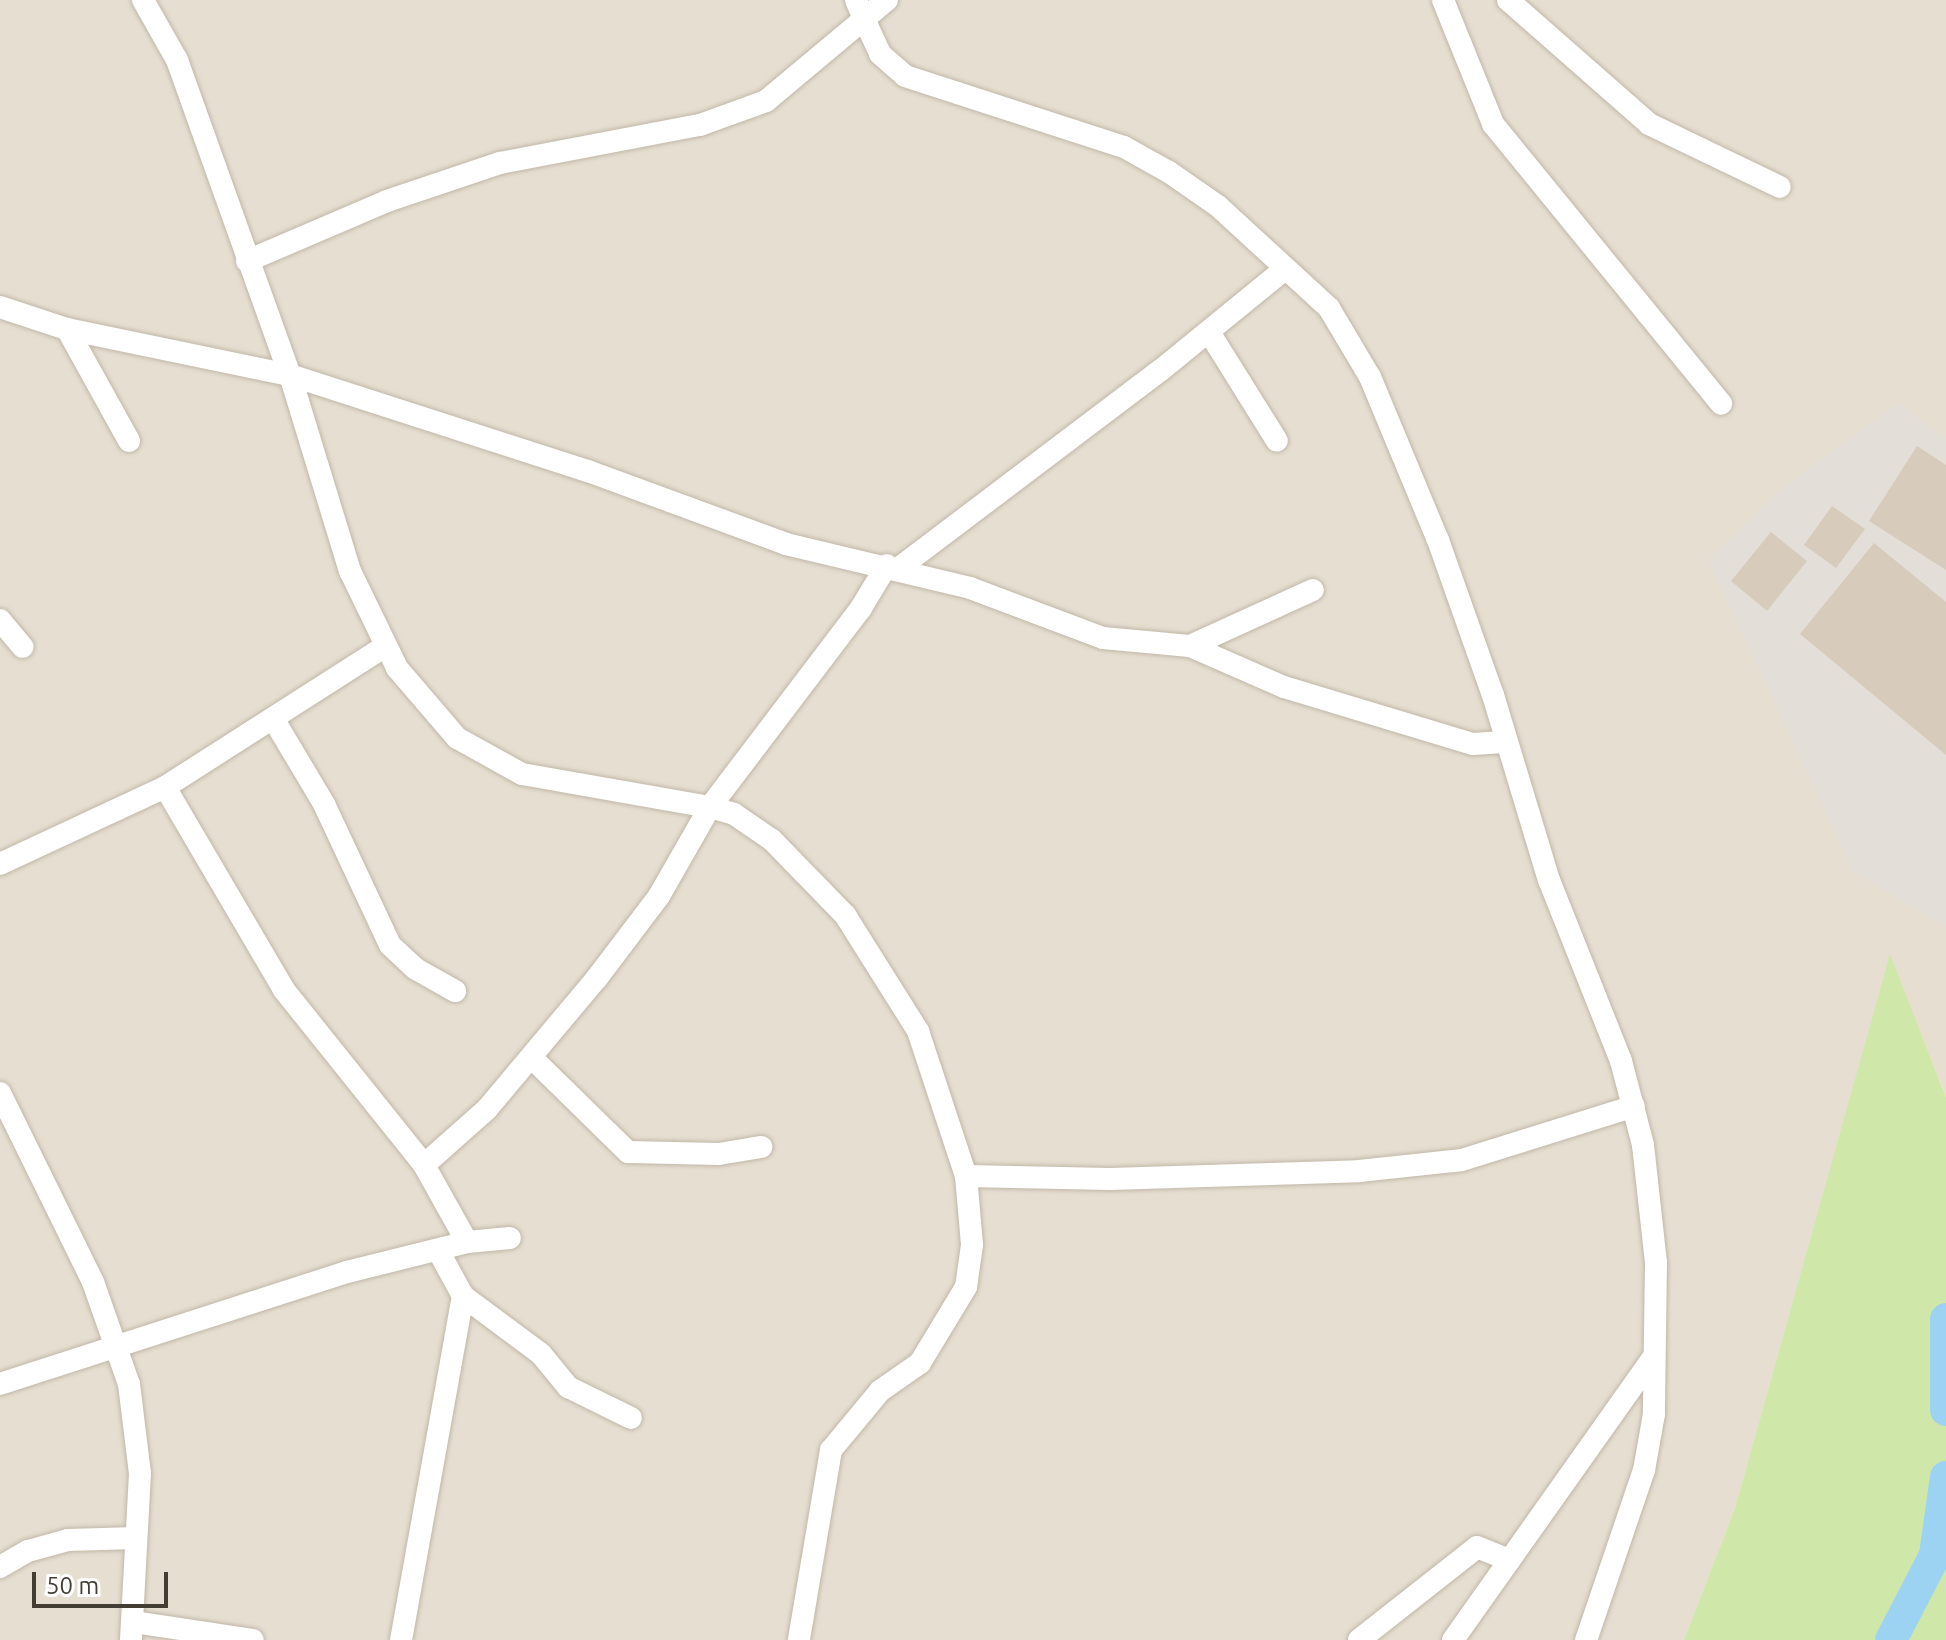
<!DOCTYPE html>
<html>
<head>
<meta charset="utf-8">
<style>
	body { margin:0 }
	#map { position:relative; width:1946px; height:1640px; overflow:hidden; background:#f2ede3; font-family:Ubuntu,sans-serif }
	div>[style] { position:absolute }
	.residential>* { inset:0; background:#e6dfd1 }
	.industrial>* { inset:0; background:#e4ded8 }
	.green>* { inset:0; background:#cfe8aa }
	.river>* { height:32px; margin:-16px; padding:0 16px; transform-origin:16px; border-radius:16px; background:#9cd2f2 }
	.building>* { inset:0; background:#d7cbbb }
	.roads { filter:drop-shadow(0 0 2px #c1b7a8) drop-shadow(0 0 2px #c1b7a8) }
	.street>* { height:22px; margin:-11px; padding:0 11px; transform-origin:11px; border-radius:11px; background:#fff }
	span { translate:-50% -50%; white-space:nowrap; text-align:center; line-height:1.15; -webkit-text-stroke:6px #fff; paint-order:stroke }
	.scale { position:absolute; left:32px; top:1572px; width:136px; height:36px; box-sizing:border-box; border:4px solid #443d33; border-top:0; padding-left:10px; font-size:24px; line-height:28px; white-space:nowrap; color:#443d33; -webkit-text-stroke:6px #fff; paint-order:stroke }
</style>
</head>
<body>
<div id="map">
	<div class="residential">
		<div style="clip-path:polygon(0 0,1946px 0,1946px 1096px,1890px 956px,1735px 1508px,1684px 1640px,0 1640px)"></div>
	</div>
	<div class="industrial">
		<div style="clip-path:polygon(1898px 403px,1946px 438px,1946px 928px,1853px 871px,1708px 560px,1784px 487px)"></div>
	</div>
	<div class="green">
		<div style="clip-path:polygon(1890px 954px,1946px 1097px,1946px 1640px,1684px 1640px,1735px 1508px)"></div>
	</div>
	<div class="river">
		<div style="left:1946px;top:1319px;width:91px;rotate:90deg"></div>
		<div style="left:1891px;top:1640px;width:96px;rotate:-62.6deg"></div>
		<div style="left:1935px;top:1555px;width:79px;rotate:-82deg"></div>
	</div>
	<div class="building">
		<div style="clip-path:polygon(1917px 446px,1946px 465px,1946px 570px,1869px 521px)"></div>
		<div style="clip-path:polygon(1832px 506px,1865px 529px,1836px 568px,1804px 545px)"></div>
		<div style="clip-path:polygon(1771px 532px,1807px 561px,1767px 611px,1731px 581px)"></div>
		<div style="clip-path:polygon(1874px 543px,1946px 602px,1946px 755px,1800px 634px)"></div>
	</div>
	<div class="roads">
		<div class="street">
			<div style="left:143px;top:0;width:69px;rotate:60.5deg"></div>
			<div style="left:177px;top:60px;width:335px;rotate:70.3deg"></div>
			<div style="left:290px;top:375px;width:205px;rotate:73deg"></div>
			<div style="left:350px;top:571px;width:108px;rotate:64.1deg"></div>
			<div style="left:397px;top:668px;width:92px;rotate:49.4deg"></div>
			<div style="left:457px;top:738px;width:74px;rotate:29deg"></div>
			<div style="left:522px;top:774px;width:191px;rotate:10deg"></div>
			<div style="left:710px;top:807px;width:25px;rotate:16deg"></div>
			<div style="left:734px;top:814px;width:46px;rotate:34.4deg"></div>
			<div style="left:772px;top:840px;width:105px;rotate:45.8deg"></div>
			<div style="left:845px;top:915px;width:137px;rotate:57.8deg"></div>
			<div style="left:918px;top:1031px;width:153px;rotate:71.7deg"></div>
			<div style="left:966px;top:1176px;width:69px;rotate:85deg"></div>
			<div style="left:972px;top:1245px;width:42px;rotate:98.1deg"></div>
			<div style="left:966px;top:1287px;width:89px;rotate:121.2deg"></div>
			<div style="left:920px;top:1363px;width:49px;rotate:145deg"></div>
			<div style="left:880px;top:1391px;width:77px;rotate:129.7deg"></div>
			<div style="left:831px;top:1450px;width:193px;rotate:99.6deg"></div>
			<div style="left:856px;top:0;width:21px;rotate:67deg"></div>
			<div style="left:864px;top:19px;width:30px;rotate:-40deg"></div>
			<div style="left:1443px;top:0;width:134px;rotate:68deg"></div>
			<div style="left:1493px;top:124px;width:361px;rotate:50.8deg"></div>
			<div style="left:1508px;top:0;width:188px;rotate:41.3deg"></div>
			<div style="left:1649px;top:124px;width:145px;rotate:25.7deg"></div>
			<div style="left:247px;top:261px;width:152px;rotate:-23.2deg"></div>
			<div style="left:387px;top:201px;width:119px;rotate:-18.6deg"></div>
			<div style="left:500px;top:163px;width:204px;rotate:-10.8deg"></div>
			<div style="left:700px;top:125px;width:70px;rotate:-20deg"></div>
			<div style="left:766px;top:101px;width:128px;rotate:-39.9deg"></div>
			<div style="left:864px;top:19px;width:38px;rotate:65deg"></div>
			<div style="left:880px;top:54px;width:33px;rotate:41deg"></div>
			<div style="left:905px;top:76px;width:230px;rotate:18deg"></div>
			<div style="left:1124px;top:147px;width:51px;rotate:29.1deg"></div>
			<div style="left:1169px;top:172px;width:60px;rotate:34.8deg"></div>
			<div style="left:1218px;top:206px;width:151px;rotate:42.6deg"></div>
			<div style="left:1329px;top:308px;width:80px;rotate:59.3deg"></div>
			<div style="left:1370px;top:377px;width:177px;rotate:67.4deg"></div>
			<div style="left:1438px;top:540px;width:164px;rotate:70.5deg"></div>
			<div style="left:1493px;top:695px;width:193px;rotate:73.2deg"></div>
			<div style="left:1549px;top:880px;width:195px;rotate:68.3deg"></div>
			<div style="left:1621px;top:1061px;width:87px;rotate:75.3deg"></div>
			<div style="left:1643px;top:1145px;width:118px;rotate:83.7deg"></div>
			<div style="left:1656px;top:1262px;width:152px;rotate:90.8deg"></div>
			<div style="left:1654px;top:1414px;width:57px;rotate:100.1deg"></div>
			<div style="left:1644px;top:1470px;width:180px;rotate:108.8deg"></div>
			<div style="left:0;top:307px;width:71px;rotate:18.2deg"></div>
			<div style="left:67px;top:329px;width:228px;rotate:11.7deg"></div>
			<div style="left:290px;top:375px;width:313px;rotate:17.9deg"></div>
			<div style="left:588px;top:471px;width:211px;rotate:20.2deg"></div>
			<div style="left:786px;top:544px;width:189px;rotate:13.4deg"></div>
			<div style="left:970px;top:588px;width:142px;rotate:20.6deg"></div>
			<div style="left:1103px;top:638px;width:87px;rotate:5.3deg"></div>
			<div style="left:1190px;top:646px;width:103px;rotate:23.6deg"></div>
			<div style="left:1284px;top:687px;width:197px;rotate:16.8deg"></div>
			<div style="left:1473px;top:744px;width:30px;rotate:-4deg"></div>
			<div style="left:67px;top:329px;width:128px;rotate:61deg"></div>
			<div style="left:1209px;top:332px;width:128px;rotate:58deg"></div>
			<div style="left:899px;top:568px;width:328px;rotate:-37.1deg"></div>
			<div style="left:1161px;top:370px;width:160px;rotate:-39.2deg"></div>
			<div style="left:0;top:620px;width:35px;rotate:50deg"></div>
			<div style="left:1190px;top:646px;width:135px;rotate:-24.5deg"></div>
			<div style="left:274px;top:720px;width:98px;rotate:59.2deg"></div>
			<div style="left:324px;top:804px;width:156px;rotate:64.9deg"></div>
			<div style="left:390px;top:945px;width:35px;rotate:43deg"></div>
			<div style="left:416px;top:969px;width:45px;rotate:29.4deg"></div>
			<div style="left:165px;top:787px;width:235px;rotate:59.6deg"></div>
			<div style="left:284px;top:990px;width:224px;rotate:51.3deg"></div>
			<div style="left:424px;top:1165px;width:88px;rotate:60.8deg"></div>
			<div style="left:0;top:864px;width:182px;rotate:-25deg"></div>
			<div style="left:165px;top:787px;width:260px;rotate:-32.6deg"></div>
			<div style="left:533px;top:1059px;width:133px;rotate:44.4deg"></div>
			<div style="left:628px;top:1152px;width:91px;rotate:1.3deg"></div>
			<div style="left:719px;top:1154px;width:43px;rotate:-9.5deg"></div>
			<div style="left:0;top:1093px;width:211px;rotate:63.8deg"></div>
			<div style="left:93px;top:1282px;width:108px;rotate:70.6deg"></div>
			<div style="left:129px;top:1384px;width:90px;rotate:83deg"></div>
			<div style="left:140px;top:1473px;width:167px;rotate:93.1deg"></div>
			<div style="left:424px;top:1165px;width:84px;rotate:-41.6deg"></div>
			<div style="left:487px;top:1109px;width:171px;rotate:-50deg"></div>
			<div style="left:597px;top:978px;width:103px;rotate:-52.9deg"></div>
			<div style="left:659px;top:896px;width:103px;rotate:-60.2deg"></div>
			<div style="left:710px;top:807px;width:250px;rotate:-52.8deg"></div>
			<div style="left:861px;top:608px;width:50px;rotate:-58.8deg"></div>
			<div style="left:966px;top:1176px;width:144px;rotate:1.2deg"></div>
			<div style="left:1110px;top:1179px;width:249px;rotate:-1.8deg"></div>
			<div style="left:1359px;top:1171px;width:104px;rotate:-6.1deg"></div>
			<div style="left:1462px;top:1160px;width:180px;rotate:-17.4deg"></div>
			<div style="left:439px;top:1252px;width:50px;rotate:61.4deg"></div>
			<div style="left:463px;top:1296px;width:97px;rotate:36.6deg"></div>
			<div style="left:541px;top:1354px;width:43px;rotate:50.7deg"></div>
			<div style="left:568px;top:1387px;width:70px;rotate:26.2deg"></div>
			<div style="left:0;top:1384px;width:365px;rotate:-17.9deg"></div>
			<div style="left:347px;top:1272px;width:124px;rotate:-14deg"></div>
			<div style="left:467px;top:1242px;width:43px;rotate:-5.3deg"></div>
			<div style="left:0;top:1567px;width:32px;rotate:-30deg"></div>
			<div style="left:28px;top:1551px;width:41px;rotate:-15.4deg"></div>
			<div style="left:68px;top:1540px;width:68px;rotate:-1.7deg"></div>
			<div style="left:134px;top:1622px;width:120px;rotate:8.6deg"></div>
			<div style="left:401px;top:1640px;width:350px;rotate:-79.8deg"></div>
			<div style="left:1359px;top:1640px;width:150px;rotate:-38.2deg"></div>
			<div style="left:1477px;top:1547px;width:35px;rotate:22deg"></div>
			<div style="left:1453px;top:1640px;width:348px;rotate:-54.7deg"></div>
		</div>
	</div>
	<div class="scale">50 m</div>
</div>
</body>
</html>
